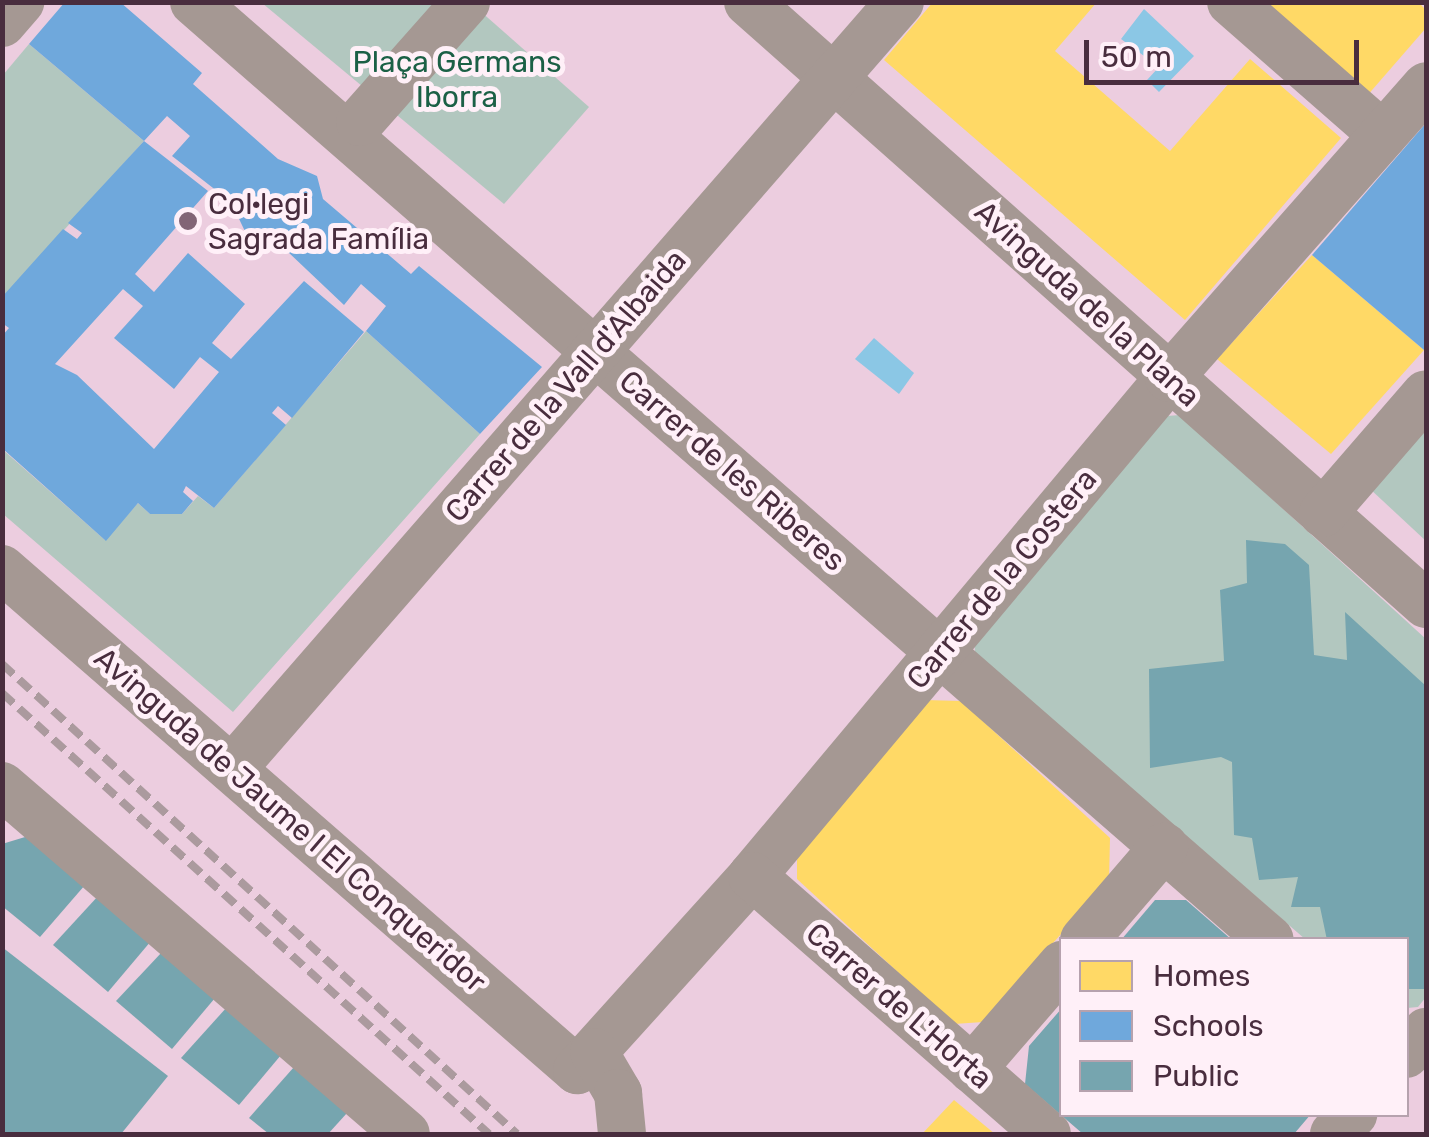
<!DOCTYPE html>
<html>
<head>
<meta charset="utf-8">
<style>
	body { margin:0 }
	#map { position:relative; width:1429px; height:1137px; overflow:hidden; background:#eccddf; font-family:Rubik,sans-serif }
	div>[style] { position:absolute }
	.green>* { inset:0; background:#b2c7bf }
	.water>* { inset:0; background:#8bc7e5 }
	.homes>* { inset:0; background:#ffd966 }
	.schools>* { inset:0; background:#6fa8dc }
	.public>* { inset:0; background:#76a5af }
	.minor>* { height:48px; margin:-24px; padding:0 24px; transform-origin:24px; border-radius:24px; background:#a59893 }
	.rail>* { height:8px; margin-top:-4px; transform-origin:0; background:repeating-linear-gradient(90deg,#ab9a9e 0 15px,transparent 0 23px) }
	.dots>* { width:28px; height:28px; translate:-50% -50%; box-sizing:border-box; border:5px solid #fff0f8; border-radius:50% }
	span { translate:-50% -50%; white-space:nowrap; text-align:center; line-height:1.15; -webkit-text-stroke:10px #fff0f8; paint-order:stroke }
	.park-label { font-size:30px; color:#1b6046 }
	.poi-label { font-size:30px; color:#492d3e }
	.left { translate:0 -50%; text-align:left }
	.street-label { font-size:30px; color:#492d3e }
	.frame { position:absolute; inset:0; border:5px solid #492d3e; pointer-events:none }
	.legend { position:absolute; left:1059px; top:937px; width:350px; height:180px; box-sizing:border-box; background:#fff0f8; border:2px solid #b6a2ae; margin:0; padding:12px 18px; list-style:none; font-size:30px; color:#492d3e }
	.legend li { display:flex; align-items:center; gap:20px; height:50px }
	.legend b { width:50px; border:2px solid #b6a2ae }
	.scale { position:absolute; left:1084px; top:40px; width:275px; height:45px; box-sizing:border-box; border:5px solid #492d3e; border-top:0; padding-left:12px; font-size:30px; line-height:35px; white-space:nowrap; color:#492d3e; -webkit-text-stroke:8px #fff0f8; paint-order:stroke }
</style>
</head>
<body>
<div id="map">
	<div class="green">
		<div style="clip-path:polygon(262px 3px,471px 3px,589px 107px,504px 204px)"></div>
		<div style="clip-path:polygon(29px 44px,144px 141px,3px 298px,3px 75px)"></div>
		<div style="clip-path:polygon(366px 331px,480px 434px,233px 712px,3px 514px,2px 449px,105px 540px,138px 503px,150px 514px,182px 514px,198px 496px,214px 508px)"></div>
		<div style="clip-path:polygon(1180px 415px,1426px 639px,1426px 997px,1418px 1007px,1407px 1008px,1406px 940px,1305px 939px,975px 653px,973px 624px,1154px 417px)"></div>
		<div style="clip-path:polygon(1426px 421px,1426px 541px,1369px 488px)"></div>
	</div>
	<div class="water">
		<div style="clip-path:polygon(1144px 9px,1194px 56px,1159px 92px,1147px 80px,1159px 67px,1121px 39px)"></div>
		<div style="clip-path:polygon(874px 338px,914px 373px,899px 394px,855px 359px)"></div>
	</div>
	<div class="homes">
		<div style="clip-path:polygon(933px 2px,1097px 2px,1055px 51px,1170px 151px,1250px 59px,1341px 138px,1185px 320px,884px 60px)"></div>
		<div style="clip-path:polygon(1259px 2px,1418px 2px,1426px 10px,1426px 28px,1366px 97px)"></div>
		<div style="clip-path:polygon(1312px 255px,1424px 350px,1331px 454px,1217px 359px)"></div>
		<div style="clip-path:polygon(924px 700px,961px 701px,1110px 838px,1109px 880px,983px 1022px,954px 1024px,797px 879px,797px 847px)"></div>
		<div style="clip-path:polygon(954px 1100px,995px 1134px,922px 1134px)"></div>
	</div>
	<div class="schools">
		<div style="clip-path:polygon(65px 2px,120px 2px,202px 73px,193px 84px,278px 159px,317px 176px,323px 199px,411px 274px,419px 266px,542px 367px,480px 434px,366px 331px,386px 306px,361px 284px,344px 305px,287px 251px,251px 244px,231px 202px,172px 156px,190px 136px,167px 116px,144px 141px,29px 44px)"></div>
		<div style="clip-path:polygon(1426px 123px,1426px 347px,1424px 350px,1312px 255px)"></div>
		<div style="clip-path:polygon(evenodd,144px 141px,208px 191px,135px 274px,154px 292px,188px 253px,245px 304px,212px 343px,231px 359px,304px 281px,364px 332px,292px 418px,278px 406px,272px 413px,286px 425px,214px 508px,186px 486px,183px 492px,193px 501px,182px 514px,150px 514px,138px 503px,106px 541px,3px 449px,2px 336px,9px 328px,2px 323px,2px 297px,63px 229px,77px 239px,82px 233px,68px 223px,144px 141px,123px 289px,143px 306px,114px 338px,174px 389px,200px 357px,219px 372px,154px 449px,77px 375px,55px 364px,123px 289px)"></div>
	</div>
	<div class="public">
		<div style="clip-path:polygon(1246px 540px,1285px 544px,1309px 565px,1314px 655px,1347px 660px,1345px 612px,1426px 686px,1426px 989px,1406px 989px,1406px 940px,1327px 940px,1320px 907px,1291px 907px,1298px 877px,1259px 880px,1252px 838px,1234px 835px,1232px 762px,1221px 757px,1150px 768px,1149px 669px,1224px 661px,1220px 590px,1247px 583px)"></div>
		<div style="clip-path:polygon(35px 834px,85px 885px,40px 937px,2px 906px,2px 844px)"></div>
		<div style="clip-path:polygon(99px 895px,151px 941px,108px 992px,53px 945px)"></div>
		<div style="clip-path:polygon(1155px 900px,1186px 900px,1232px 940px,1121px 940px)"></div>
		<div style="clip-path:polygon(2px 947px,168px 1076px,121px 1134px,2px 1134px)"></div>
		<div style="clip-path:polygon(162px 952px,215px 998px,172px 1049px,116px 1001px)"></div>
		<div style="clip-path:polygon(227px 1007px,281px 1055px,239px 1105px,181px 1058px)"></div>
		<div style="clip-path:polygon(1062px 1008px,1062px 1114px,1311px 1114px,1294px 1134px,1083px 1134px,1025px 1084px,1029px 1046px)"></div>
		<div style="clip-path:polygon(294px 1067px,347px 1113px,328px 1134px,269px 1134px,249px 1118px)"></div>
	</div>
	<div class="minor">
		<div style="left:194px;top:2px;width:1427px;rotate:41.08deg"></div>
		<div style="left:748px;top:2px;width:907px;rotate:41.6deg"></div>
		<div style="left:1231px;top:2px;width:202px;rotate:41.2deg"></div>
		<div style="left:2px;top:23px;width:28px;rotate:-49deg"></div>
		<div style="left:360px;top:122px;width:160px;rotate:-48.5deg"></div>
		<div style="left:1323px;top:513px;width:157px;rotate:-49.1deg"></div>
		<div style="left:2px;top:569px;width:763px;rotate:41.07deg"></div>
		<div style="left:577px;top:1070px;width:261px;rotate:-47.9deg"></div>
		<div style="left:752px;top:876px;width:650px;rotate:-50.06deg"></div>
		<div style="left:1169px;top:378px;width:389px;rotate:-48.6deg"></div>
		<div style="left:232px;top:769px;width:1017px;rotate:-48.95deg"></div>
		<div style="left:2px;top:786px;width:533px;rotate:40.74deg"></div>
		<div style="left:752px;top:876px;width:392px;rotate:41.2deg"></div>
		<div style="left:1084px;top:940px;width:123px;rotate:-49.3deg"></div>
		<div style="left:594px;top:1052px;width:48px;rotate:59.7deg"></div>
		<div style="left:618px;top:1093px;width:41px;rotate:84.4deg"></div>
		<div style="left:1406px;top:1054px;width:30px;rotate:-48deg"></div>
		<div style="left:972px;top:1069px;width:138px;rotate:-49.1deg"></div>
		<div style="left:1334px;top:1134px;width:28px;rotate:-46deg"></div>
	</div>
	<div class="rail">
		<div style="left:2px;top:664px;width:697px;rotate:42.38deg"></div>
		<div style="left:2px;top:693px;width:657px;rotate:42.16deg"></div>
	</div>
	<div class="dots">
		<div style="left:188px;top:221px;background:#826576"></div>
	</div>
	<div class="park-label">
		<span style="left:457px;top:79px">Plaça Germans<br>Iborra</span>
	</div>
	<div class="poi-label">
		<span class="left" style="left:208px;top:221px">Col·legi<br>Sagrada Família</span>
	</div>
	<div class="street-label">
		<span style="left:1087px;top:304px;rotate:42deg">Avinguda de la Plana</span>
		<span style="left:566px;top:386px;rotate:-49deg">Carrer de la Vall d'Albaida</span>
		<span style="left:732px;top:471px;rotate:41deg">Carrer de les Riberes</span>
		<span style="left:1002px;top:579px;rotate:-50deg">Carrer de la Costera</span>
		<span style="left:290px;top:820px;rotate:41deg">Avinguda de Jaume I El Conqueridor</span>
		<span style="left:899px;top:1006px;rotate:41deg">Carrer de L'Horta</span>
	</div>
	<div class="frame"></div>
	<ul class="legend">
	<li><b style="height:28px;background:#ffd966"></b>Homes</li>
	<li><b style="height:28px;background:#6fa8dc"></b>Schools</li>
	<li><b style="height:28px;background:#76a5af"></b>Public</li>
	</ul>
	<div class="scale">50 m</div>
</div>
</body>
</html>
